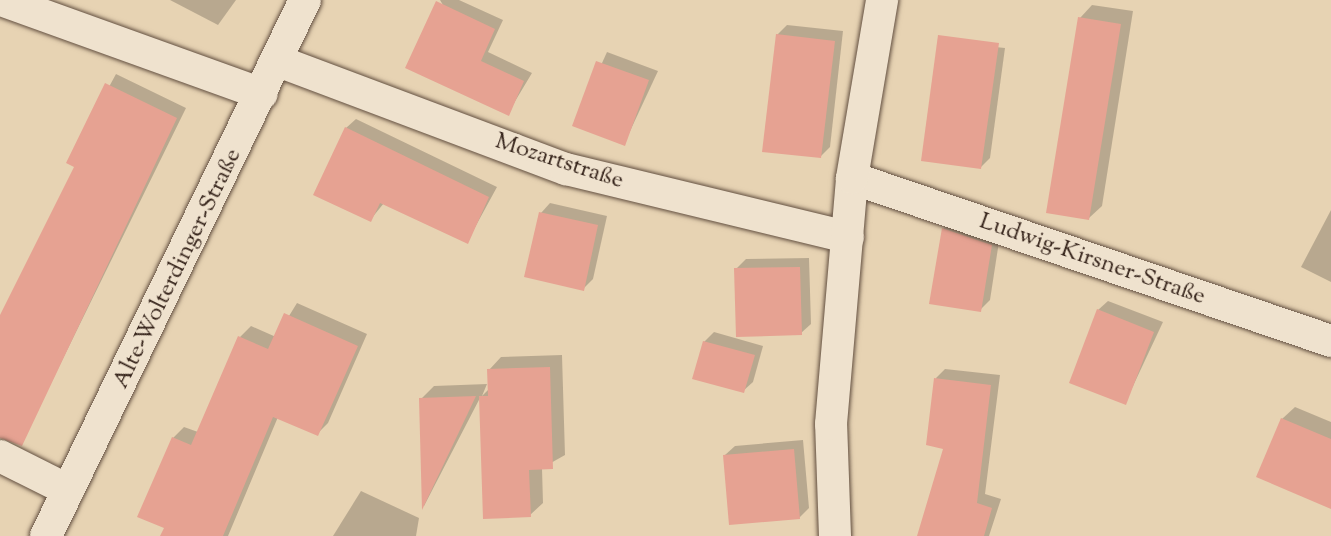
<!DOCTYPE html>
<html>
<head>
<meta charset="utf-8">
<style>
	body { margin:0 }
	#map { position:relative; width:1331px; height:536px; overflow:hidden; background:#e7d3b3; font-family:"Sorts Mill Goudy",serif }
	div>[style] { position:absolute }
	.shadow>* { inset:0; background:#0003 }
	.building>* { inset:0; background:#e6a292 }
	.roads { filter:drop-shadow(0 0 2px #624f40) drop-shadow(0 0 2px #624f40) }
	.street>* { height:32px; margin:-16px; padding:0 16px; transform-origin:16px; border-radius:16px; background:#efe2ce }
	span { translate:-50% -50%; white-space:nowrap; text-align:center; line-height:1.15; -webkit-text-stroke:6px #efe2ce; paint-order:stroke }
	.street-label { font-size:24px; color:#35231a }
</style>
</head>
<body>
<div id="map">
	<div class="shadow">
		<div style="clip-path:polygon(170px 0,236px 0,218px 25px)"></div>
		<div style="clip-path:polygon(440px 0,459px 0,503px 20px,488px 52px,532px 73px,508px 113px)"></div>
		<div style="clip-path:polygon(1092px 5px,1133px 11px,1102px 206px,1089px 218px,1080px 18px)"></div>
		<div style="clip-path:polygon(787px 25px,843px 31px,830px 147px,820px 157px,777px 35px)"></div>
		<div style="clip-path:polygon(947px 42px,1005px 48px,990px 158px,981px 167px)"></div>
		<div style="clip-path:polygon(607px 52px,658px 71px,624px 144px,574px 125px)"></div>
		<div style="clip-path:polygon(116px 74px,186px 108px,21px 444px,0 434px,0 322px,76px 167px,68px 162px)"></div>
		<div style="clip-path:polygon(356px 119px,497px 187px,467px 242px,384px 203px,371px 219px,346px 128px)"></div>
		<div style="clip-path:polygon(550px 203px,607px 216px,593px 279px,583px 289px,541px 213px)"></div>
		<div style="clip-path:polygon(1331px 210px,1331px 282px,1301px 267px)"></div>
		<div style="clip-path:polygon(953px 219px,1000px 235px,990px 300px,980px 310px,943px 229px)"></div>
		<div style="clip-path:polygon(809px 258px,811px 324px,801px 333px,736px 269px,746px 259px)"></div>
		<div style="clip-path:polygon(1108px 301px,1163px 322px,1125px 403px,1098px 310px)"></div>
		<div style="clip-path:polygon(297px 303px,367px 334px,328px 423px,317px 434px,278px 417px,228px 536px,162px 536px,170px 516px,173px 438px,184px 427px,198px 432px,240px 337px,251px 326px,276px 337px)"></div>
		<div style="clip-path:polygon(714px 332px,763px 346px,753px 382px,743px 391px,704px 342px)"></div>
		<div style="clip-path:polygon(562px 355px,565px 455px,542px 468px,543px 503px,530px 515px,481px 396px,424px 506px,421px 399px,434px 386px,487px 384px,482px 396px,490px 388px,489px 370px,501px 357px)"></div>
		<div style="clip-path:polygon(945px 369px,1000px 375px,985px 494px,1001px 499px,989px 536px,918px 536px,945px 448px,936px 378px)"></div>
		<div style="clip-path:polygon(1295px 407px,1331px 422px,1331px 507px,1282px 419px)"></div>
		<div style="clip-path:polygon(803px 440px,809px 508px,799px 518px,725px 455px,735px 446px)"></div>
		<div style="clip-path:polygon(361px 491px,419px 518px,416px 536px,333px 536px)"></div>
	</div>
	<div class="building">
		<div style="clip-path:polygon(436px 1px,495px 29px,481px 61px,524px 81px,509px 116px,405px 68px)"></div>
		<div style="clip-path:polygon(1078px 17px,1121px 24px,1089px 220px,1046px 213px)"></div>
		<div style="clip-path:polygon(776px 34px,835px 41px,821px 158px,762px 152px)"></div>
		<div style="clip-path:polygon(938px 35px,999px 43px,981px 169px,921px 161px)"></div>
		<div style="clip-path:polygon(596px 61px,649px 80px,625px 146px,572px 126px)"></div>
		<div style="clip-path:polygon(105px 83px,177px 118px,22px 446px,0 438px,0 315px,74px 167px,66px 163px)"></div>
		<div style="clip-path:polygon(345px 127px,489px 197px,468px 244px,380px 203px,371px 222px,313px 195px)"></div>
		<div style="clip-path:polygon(539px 212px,598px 225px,584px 291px,524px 277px)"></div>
		<div style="clip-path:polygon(942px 228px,992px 245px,981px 312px,929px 304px)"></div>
		<div style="clip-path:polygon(800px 267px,802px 335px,736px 337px,734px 268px)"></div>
		<div style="clip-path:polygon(1097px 309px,1154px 332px,1126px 405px,1069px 383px)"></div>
		<div style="clip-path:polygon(284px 313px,358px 346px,318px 436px,273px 417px,223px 536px,160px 536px,164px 528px,137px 517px,172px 437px,191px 445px,238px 336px,268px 349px)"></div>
		<div style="clip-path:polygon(703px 341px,755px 355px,744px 393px,692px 379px)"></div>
		<div style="clip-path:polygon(550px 367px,553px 469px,529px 470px,531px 517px,483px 519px,479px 396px,488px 396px,487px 369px)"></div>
		<div style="clip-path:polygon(934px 378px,991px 385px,977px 503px,992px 508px,984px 536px,917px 536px,943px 449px,926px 445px)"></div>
		<div style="clip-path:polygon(476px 396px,422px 510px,419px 398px)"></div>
		<div style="clip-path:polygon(1281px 418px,1331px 439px,1331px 509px,1256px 477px)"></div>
		<div style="clip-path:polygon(794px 449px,800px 519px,729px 525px,723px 455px)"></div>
	</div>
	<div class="roads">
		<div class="street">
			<div style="left:1px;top:0;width:277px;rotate:19.8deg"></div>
			<div style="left:278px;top:61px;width:308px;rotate:20.6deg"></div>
			<div style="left:566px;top:169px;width:290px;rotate:13.6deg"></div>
			<div style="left:852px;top:178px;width:506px;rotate:18.79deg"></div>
			<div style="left:0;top:456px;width:76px;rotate:26.6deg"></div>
			<div style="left:46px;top:536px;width:595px;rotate:-64.21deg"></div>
			<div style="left:835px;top:536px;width:112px;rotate:-92deg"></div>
			<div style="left:831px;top:424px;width:247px;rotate:-85.1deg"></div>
			<div style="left:852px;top:178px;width:181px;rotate:-80.4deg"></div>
		</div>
	</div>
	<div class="street-label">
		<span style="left:559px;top:162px;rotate:18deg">Mozartstraße</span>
		<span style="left:1092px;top:260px;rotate:19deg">Ludwig-Kirsner-Straße</span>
		<span style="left:178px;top:269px;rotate:-64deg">Alte-Wolterdinger-Straße</span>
	</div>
</div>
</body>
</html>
